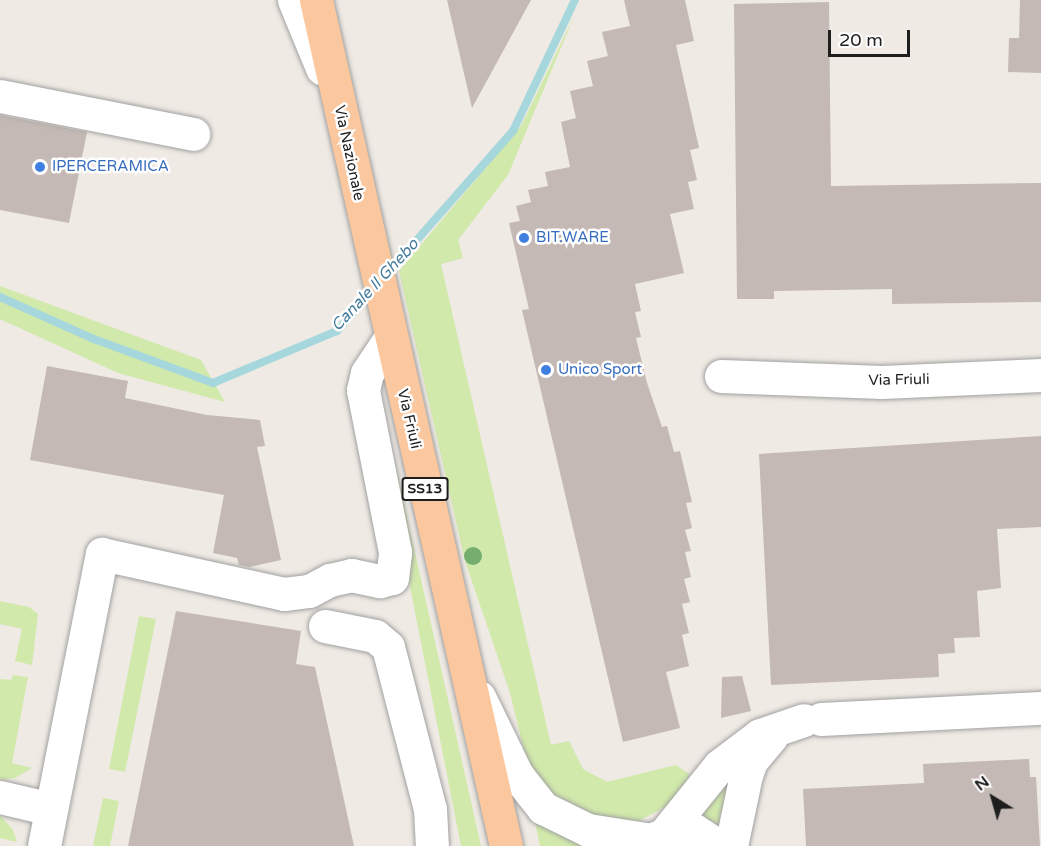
<!DOCTYPE html>
<html>
<head>
<meta charset="utf-8">
<style>
	body { margin:0 }
	#map { position:relative; width:1041px; height:846px; overflow:hidden; background:#efeae4; font-family:"Varela Round",sans-serif }
	div>[style] { position:absolute }
	.grass>* { inset:0; background:#d1e9ab }
	.stream>* { height:8px; margin:-4px; padding:0 4px; transform-origin:4px; border-radius:4px; background:#a5d7dc }
	.building>* { inset:0; background:#c4b9b4 }
	.roads { filter:drop-shadow(0 0 2px #a2a2a2) drop-shadow(0 0 2px #a2a2a2) }
	.minor>* { height:33px; margin:-16.5px; padding:0 16.5px; transform-origin:16.5px; border-radius:16.5px; background:#fff }
	.major>* { height:33px; margin:-16.5px; padding:0 16.5px; transform-origin:16.5px; border-radius:16.5px; background:#fbc79e }
	.trees>* { width:18px; height:18px; margin:-9px; border-radius:50%; background:#75ae6e }
	.dots>* { width:16px; height:16px; translate:-50% -50%; box-sizing:border-box; border:3px solid #fff; border-radius:50% }
	span { translate:-50% -50%; white-space:nowrap; text-align:center; line-height:1.15; -webkit-text-stroke:5px #fff; paint-order:stroke }
	.shield-label span { padding:2px 4px; background:#fff; border:2px solid; border-radius:4px; -webkit-text-stroke-width:0 }
	.shield-label { font-size:14px; color:#1e1e1e; font-weight:700 }
	.street-label { font-size:15px; color:#1e1e1e }
	.shop-label { font-size:15px; color:#366cbe }
	.left { translate:0 -50%; text-align:left }
	.water-label { font-size:16px; color:#457c9d; font-style:italic }
	.north { position:absolute; left:963px; top:768px; width:60px; height:60px; -webkit-text-stroke:4px #fff; paint-order:stroke; rotate:323deg; font-size:16px; font-weight:700; line-height:24px; text-align:center; color:#1e1e1e }
	.north::after { content:''; display:block; margin:auto; width:21px; height:27px; background:#1e1e1e; clip-path:polygon(50% 0,100% 100%,50% 72%,0 100%) }
	.scale { position:absolute; left:828px; top:30px; width:82px; height:27px; box-sizing:border-box; border:3px solid #1e1e1e; border-top:0; padding-left:8px; font-size:18px; line-height:21px; white-space:nowrap; color:#1e1e1e; -webkit-text-stroke:4px #fff; paint-order:stroke }
</style>
</head>
<body>
<div id="map">
	<div class="grass">
		<div style="clip-path:polygon(575px 14px,508px 175px,458px 240px,463px 258px,441px 264px,551px 745px,569px 741px,583px 769px,607px 782px,676px 765px,689px 774px,689px 781px,668px 805px,639px 821px,597px 820px,557px 802px,526px 759px,510px 693px,465px 561px,399px 271px,521px 126px)"></div>
		<div style="clip-path:polygon(0 286px,201px 360px,225px 402px,118px 373px,0 319px)"></div>
		<div style="clip-path:polygon(376px 379px,481px 846px,461px 846px,378px 424px)"></div>
		<div style="clip-path:polygon(0 601px,29px 607px,38px 614px,32px 665px,15px 661px,22px 629px,0 624px)"></div>
		<div style="clip-path:polygon(139px 616px,156px 619px,125px 772px,109px 769px)"></div>
		<div style="clip-path:polygon(13px 675px,28px 677px,12px 763px,32px 768px,15px 778px,0 780px,0 679px,11px 680px)"></div>
		<div style="clip-path:polygon(729px 780px,719px 824px,700px 817px,700px 810px)"></div>
		<div style="clip-path:polygon(103px 798px,119px 801px,110px 846px,93px 846px)"></div>
		<div style="clip-path:polygon(0 815px,13px 830px,17px 842px,0 838px)"></div>
		<div style="clip-path:polygon(534px 818px,609px 846px,540px 846px)"></div>
	</div>
	<div class="stream">
		<div style="left:386px;top:275px;width:192px;rotate:-48.6deg"></div>
		<div style="left:513px;top:131px;width:145px;rotate:-64.7deg"></div>
		<div style="left:0;top:297px;width:103px;rotate:24.1deg"></div>
		<div style="left:94px;top:339px;width:127px;rotate:20.3deg"></div>
		<div style="left:213px;top:383px;width:134px;rotate:-22.8deg"></div>
		<div style="left:337px;top:331px;width:55px;rotate:-48.7deg"></div>
	</div>
	<div class="building">
		<div style="clip-path:polygon(447px 0,531px 0,472px 108px)"></div>
		<div style="clip-path:polygon(624px 0,685px 0,694px 41px,676px 45px,699px 148px,690px 150px,697px 180px,688px 182px,694px 209px,670px 214px,684px 273px,635px 284px,641px 311px,635px 312px,641px 337px,636px 338px,647px 383px,662px 427px,667px 426px,674px 452px,680px 451px,692px 502px,686px 503px,692px 528px,685px 530px,691px 551px,685px 552px,691px 577px,684px 579px,690px 602px,682px 604px,689px 633px,682px 635px,689px 666px,666px 672px,680px 728px,623px 742px,522px 310px,529px 309px,509px 223px,520px 221px,516px 206px,531px 202px,528px 190px,548px 186px,545px 172px,570px 167px,561px 122px,576px 118px,570px 91px,593px 86px,587px 61px,608px 56px,602px 32px,630px 26px)"></div>
		<div style="clip-path:polygon(1020px 0,1041px 0,1041px 73px,1008px 72px,1009px 38px,1019px 38px)"></div>
		<div style="clip-path:polygon(829px 2px,831px 186px,1041px 183px,1041px 302px,892px 304px,892px 289px,774px 291px,774px 299px,737px 299px,734px 4px)"></div>
		<div style="clip-path:polygon(0 115px,87px 132px,69px 223px,0 210px)"></div>
		<div style="clip-path:polygon(47px 366px,128px 381px,125px 398px,207px 415px,260px 420px,265px 446px,257px 447px,281px 560px,249px 567px,239px 565px,237px 558px,213px 553px,224px 495px,30px 460px)"></div>
		<div style="clip-path:polygon(1041px 436px,1041px 527px,997px 529px,1001px 588px,977px 591px,980px 637px,954px 638px,955px 653px,938px 654px,939px 677px,771px 685px,759px 454px)"></div>
		<div style="clip-path:polygon(176px 611px,301px 631px,296px 664px,315px 667px,354px 846px,128px 846px)"></div>
		<div style="clip-path:polygon(742px 676px,751px 711px,721px 718px,722px 677px)"></div>
		<div style="clip-path:polygon(1029px 759px,1030px 777px,1036px 777px,1040px 846px,806px 846px,803px 789px,924px 783px,923px 764px)"></div>
	</div>
	<div class="roads">
		<div class="minor">
			<div style="left:294px;top:0;width:74px;rotate:67.6deg"></div>
			<div style="left:0;top:96px;width:197px;rotate:11.1deg"></div>
			<div style="left:721px;top:376px;width:161px;rotate:2.1deg"></div>
			<div style="left:882px;top:382px;width:159px;rotate:-2.5deg"></div>
			<div style="left:325px;top:626px;width:51px;rotate:11.3deg"></div>
			<div style="left:375px;top:636px;width:17px;rotate:40deg"></div>
			<div style="left:388px;top:647px;width:167px;rotate:75.5deg"></div>
			<div style="left:430px;top:809px;width:37px;rotate:87deg"></div>
			<div style="left:479px;top:697px;width:87px;rotate:64deg"></div>
			<div style="left:517px;top:775px;width:42px;rotate:51.8deg"></div>
			<div style="left:543px;top:808px;width:50px;rotate:26.1deg"></div>
			<div style="left:588px;top:830px;width:65px;rotate:8.9deg"></div>
			<div style="left:821px;top:719px;width:220px;rotate:-2.9deg"></div>
			<div style="left:0;top:797px;width:52px;rotate:13.2deg"></div>
			<div style="left:665px;top:833px;width:86px;rotate:-51.1deg"></div>
			<div style="left:719px;top:766px;width:51px;rotate:-37.1deg"></div>
			<div style="left:760px;top:735px;width:46px;rotate:-18.8deg"></div>
			<div style="left:655px;top:838px;width:23px;rotate:-20deg"></div>
			<div style="left:677px;top:830px;width:17px"></div>
			<div style="left:694px;top:830px;width:30px;rotate:33deg"></div>
			<div style="left:44px;top:846px;width:298px;rotate:-78.8deg"></div>
			<div style="left:102px;top:554px;width:186px;rotate:12.4deg"></div>
			<div style="left:284px;top:594px;width:25px;rotate:-7deg"></div>
			<div style="left:309px;top:591px;width:24px;rotate:-28deg"></div>
			<div style="left:330px;top:580px;width:22px;rotate:-13deg"></div>
			<div style="left:351px;top:575px;width:30px;rotate:12deg"></div>
			<div style="left:380px;top:581px;width:12px;rotate:-14deg"></div>
			<div style="left:392px;top:578px;width:26px;rotate:-83deg"></div>
			<div style="left:395px;top:552px;width:165px;rotate:-101.2deg"></div>
			<div style="left:363px;top:390px;width:17px;rotate:-77deg"></div>
			<div style="left:367px;top:373px;width:43px;rotate:-56.3deg"></div>
			<div style="left:731px;top:846px;width:73px;rotate:-78.1deg"></div>
			<div style="left:746px;top:775px;width:15px;rotate:-70deg"></div>
			<div style="left:751px;top:761px;width:31px;rotate:-50deg"></div>
		</div>
		<div class="major">
			<div style="left:316px;top:0;width:867px;rotate:77.34deg"></div>
		</div>
	</div>
	<div class="trees">
		<div style="left:473px;top:556px"></div>
	</div>
	<div class="dots">
		<div style="left:40px;top:167px;background:#3f7fe0"></div>
		<div style="left:524px;top:238px;background:#3f7fe0"></div>
		<div style="left:546px;top:370px;background:#3f7fe0"></div>
	</div>
	<div class="shield-label">
		<span style="left:425px;top:489px">SS13</span>
	</div>
	<div class="street-label">
		<span style="left:349px;top:153px;rotate:78deg">Via Nazionale</span>
		<span style="left:899px;top:380px;rotate:-1deg">Via Friuli</span>
		<span style="left:409px;top:419px;rotate:77deg">Via Friuli</span>
	</div>
	<div class="shop-label">
		<span class="left" style="left:52px;top:167px">IPERCERAMICA</span>
		<span class="left" style="left:536px;top:238px">BIT.WARE</span>
		<span class="left" style="left:558px;top:370px">Unico Sport</span>
	</div>
	<div class="water-label">
		<span style="left:375px;top:285px;rotate:-47deg">Canale Il Ghebo</span>
	</div>
	<div class="north">N</div>
	<div class="scale">20 m</div>
</div>
</body>
</html>
